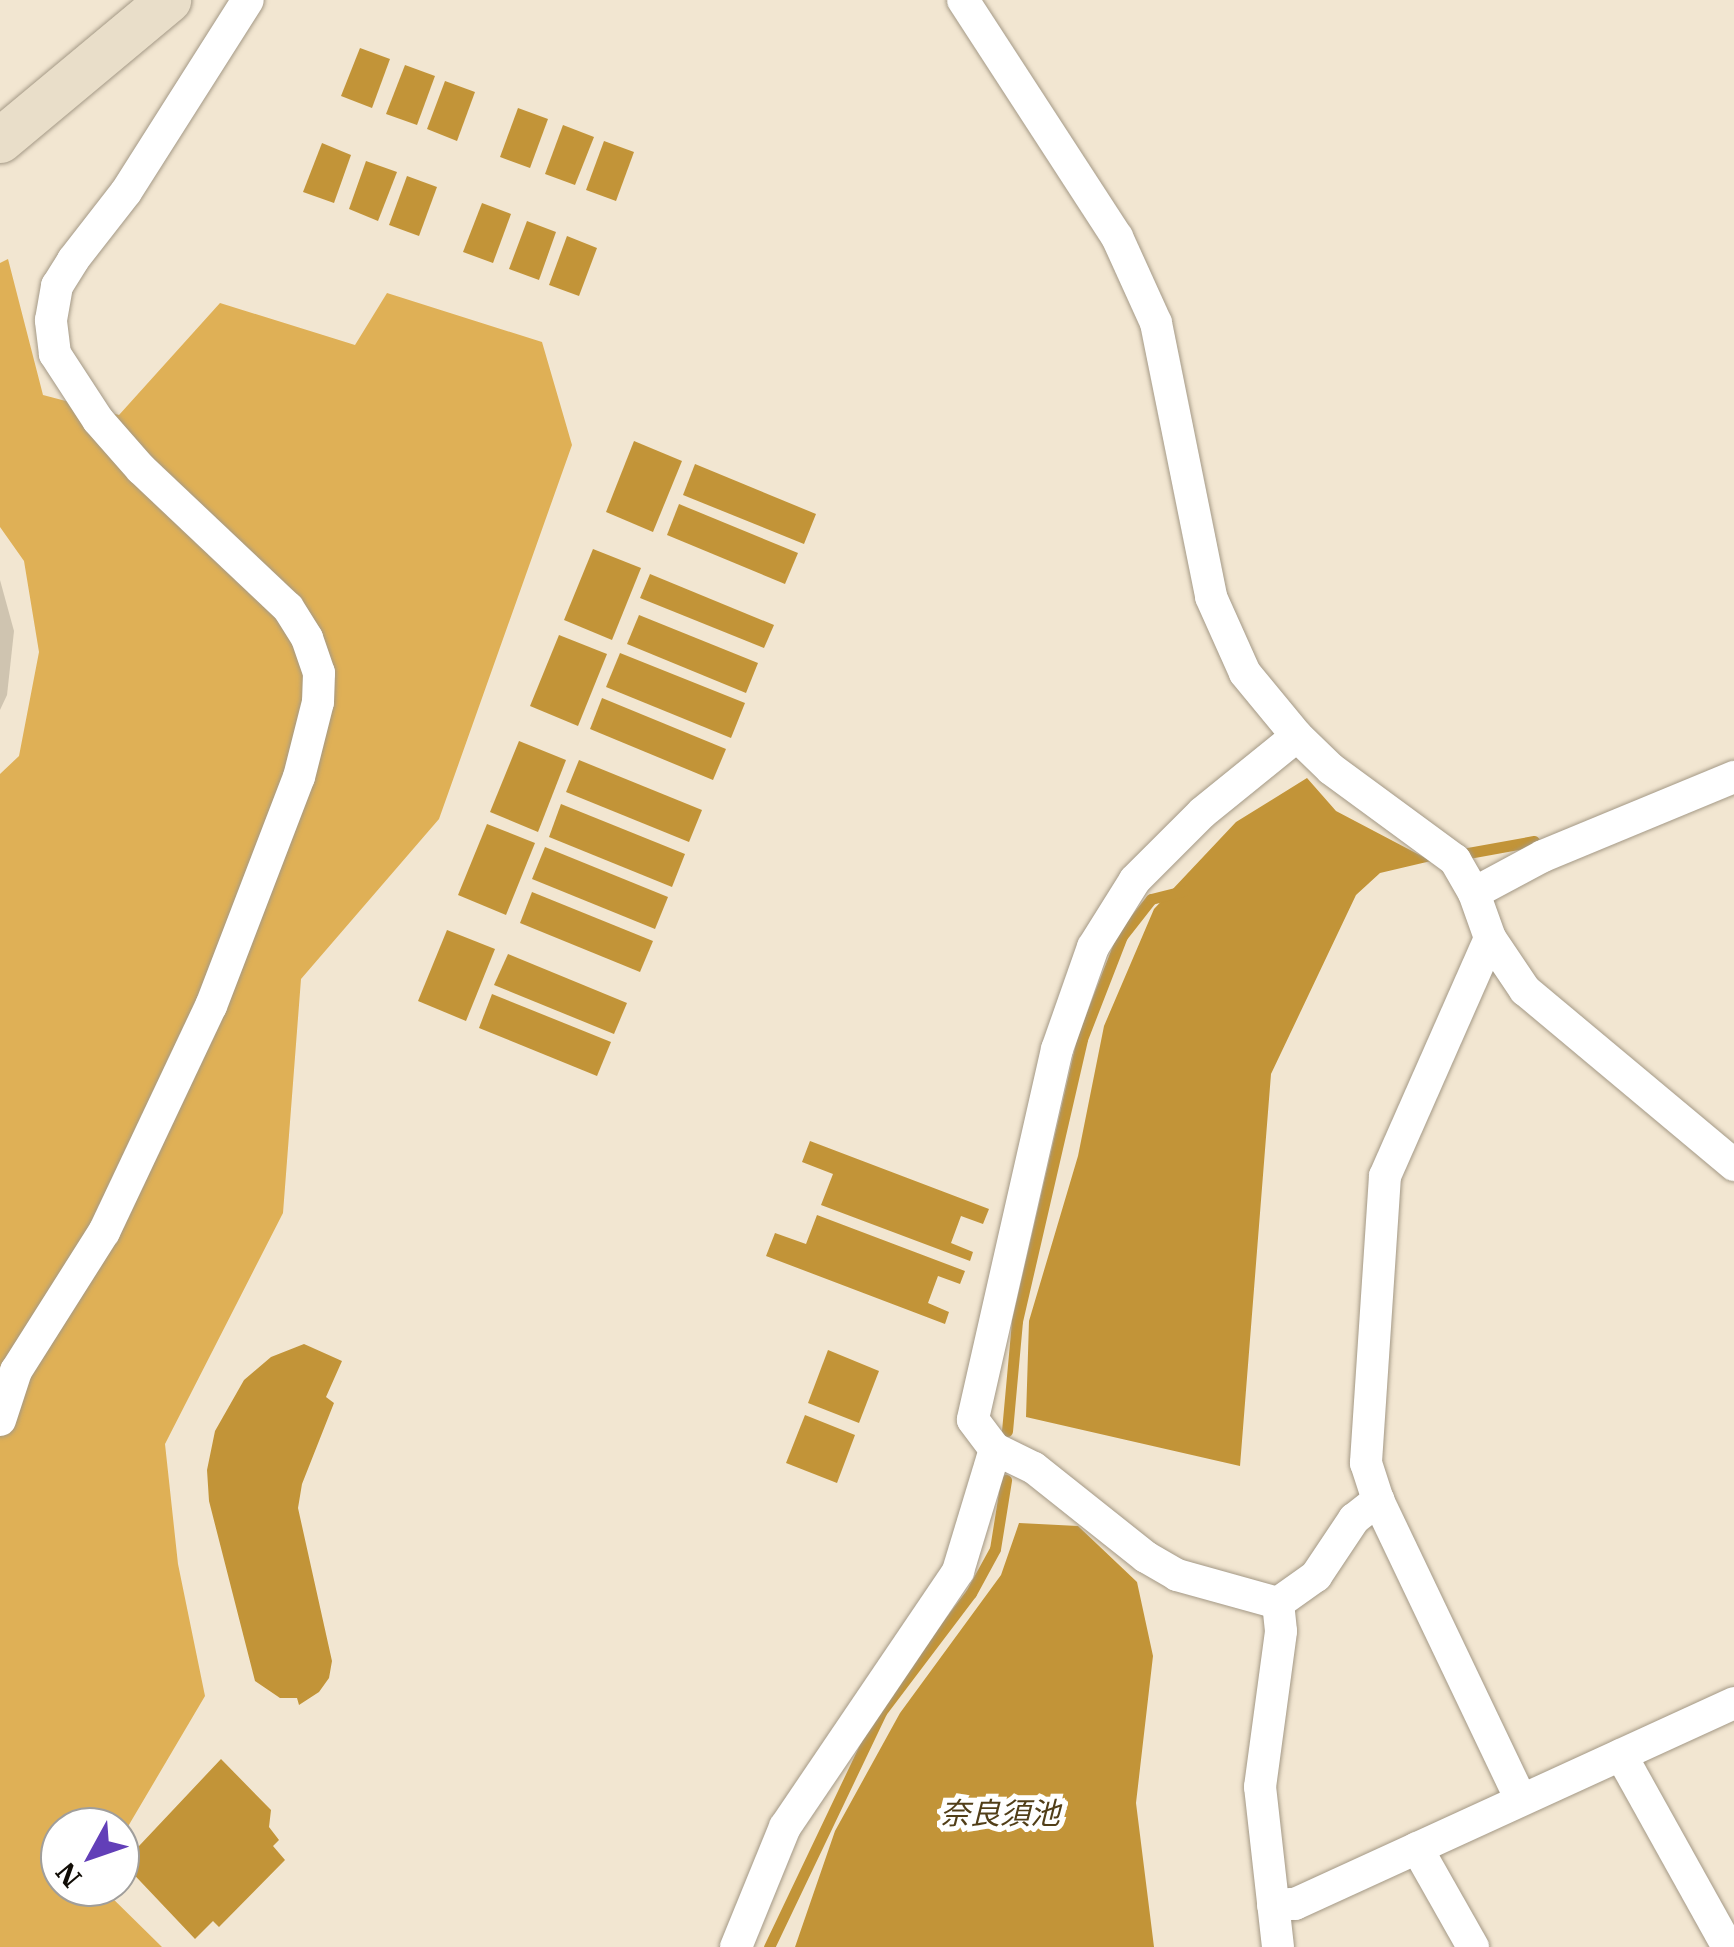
<!DOCTYPE html>
<html>
<head>
<meta charset="utf-8">
<style>
	body { margin:0 }
	#map { position:relative; width:1734px; height:1947px; overflow:hidden; background:#f2e6d1; font-family:"IBM Plex Serif","Noto Sans JP",serif }
	div>[style] { position:absolute }
	.forest>* { inset:0; background:#dfb056 }
	.water>* { inset:0; background:#c29438 }
	.stream>* { height:11px; margin:-5.5px; padding:0 5.5px; transform-origin:5.5px; border-radius:5.5px; background:#c29438 }
	.building>* { inset:0; background:#cfc4b0 }
	.roads { filter:drop-shadow(0 0 2px #a49986) drop-shadow(0 0 2px #a49986) }
	.street>* { height:32px; margin:-16px; padding:0 16px; transform-origin:16px; border-radius:16px; background:#fff }
	.secondary>* { height:45px; margin:-22.5px; padding:0 22.5px; transform-origin:22.5px; border-radius:22.5px; background:#e9dec9 }
	span { translate:-50% -50%; white-space:nowrap; text-align:center; line-height:1.15; -webkit-text-stroke:10px #fff; paint-order:stroke }
	.water-label { font-size:30px; color:#513e18; font-style:italic }
	.north { position:absolute; left:40px; top:1807px; width:100px; height:100px; box-sizing:border-box; background:#fff; border:2px solid #a09e9b; border-radius:50%; rotate:230deg; font-size:28px; font-weight:700; line-height:40px; text-align:center; color:#110d06 }
	.north::after { content:''; display:block; margin:auto; width:35px; height:45px; background:#623fb8; clip-path:polygon(50% 0,100% 100%,50% 72%,0 100%) }
</style>
</head>
<body>
<div id="map">
	<div class="forest">
		<div style="clip-path:polygon(8px 259px,43px 395px,119px 415px,220px 303px,355px 345px,387px 293px,542px 342px,572px 445px,439px 819px,301px 979px,283px 1213px,165px 1444px,178px 1564px,205px 1696px,120px 1840px,120px 1827px,60px 1827px,60px 1887px,101px 1887px,162px 1947px,0 1947px,0 774px,19px 756px,39px 652px,24px 561px,0 527px,0 263px)"></div>
	</div>
	<div class="water">
		<div style="clip-path:polygon(360px 48px,390px 59px,372px 108px,341px 96px)"></div>
		<div style="clip-path:polygon(405px 65px,435px 76px,417px 125px,386px 114px)"></div>
		<div style="clip-path:polygon(445px 81px,475px 92px,457px 141px,427px 129px)"></div>
		<div style="clip-path:polygon(518px 108px,548px 119px,530px 168px,500px 157px)"></div>
		<div style="clip-path:polygon(563px 125px,594px 137px,575px 185px,545px 174px)"></div>
		<div style="clip-path:polygon(604px 141px,634px 152px,616px 201px,586px 190px)"></div>
		<div style="clip-path:polygon(322px 143px,351px 155px,334px 203px,303px 192px)"></div>
		<div style="clip-path:polygon(366px 161px,397px 172px,378px 221px,349px 209px)"></div>
		<div style="clip-path:polygon(407px 176px,437px 187px,419px 236px,389px 225px)"></div>
		<div style="clip-path:polygon(482px 203px,511px 214px,493px 263px,463px 252px)"></div>
		<div style="clip-path:polygon(527px 221px,556px 232px,539px 280px,509px 269px)"></div>
		<div style="clip-path:polygon(567px 236px,597px 248px,579px 296px,549px 285px)"></div>
		<div style="clip-path:polygon(634px 441px,682px 461px,653px 532px,606px 512px)"></div>
		<div style="clip-path:polygon(695px 464px,816px 514px,804px 544px,683px 495px)"></div>
		<div style="clip-path:polygon(679px 504px,798px 553px,785px 584px,667px 535px)"></div>
		<div style="clip-path:polygon(593px 549px,641px 568px,612px 640px,564px 620px)"></div>
		<div style="clip-path:polygon(650px 574px,774px 625px,764px 648px,640px 598px)"></div>
		<div style="clip-path:polygon(639px 615px,758px 663px,746px 693px,627px 644px)"></div>
		<div style="clip-path:polygon(559px 635px,607px 654px,578px 726px,530px 706px)"></div>
		<div style="clip-path:polygon(620px 653px,745px 703px,731px 738px,606px 687px)"></div>
		<div style="clip-path:polygon(602px 698px,726px 749px,713px 780px,590px 729px)"></div>
		<div style="clip-path:polygon(519px 741px,566px 760px,538px 832px,490px 812px)"></div>
		<div style="clip-path:polygon(579px 760px,702px 810px,689px 842px,566px 792px)"></div>
		<div style="clip-path:polygon(1307px 778px,1336px 811px,1431px 861px,1380px 873px,1356px 895px,1271px 1074px,1240px 1466px,1026px 1417px,1029px 1321px,1078px 1156px,1104px 1026px,1154px 909px,1236px 822px)"></div>
		<div style="clip-path:polygon(561px 804px,685px 854px,672px 887px,549px 837px)"></div>
		<div style="clip-path:polygon(487px 824px,535px 843px,506px 915px,458px 895px)"></div>
		<div style="clip-path:polygon(545px 847px,668px 897px,655px 929px,532px 879px)"></div>
		<div style="clip-path:polygon(532px 892px,653px 941px,640px 972px,520px 923px)"></div>
		<div style="clip-path:polygon(447px 930px,495px 949px,466px 1021px,418px 1001px)"></div>
		<div style="clip-path:polygon(508px 954px,627px 1003px,614px 1034px,494px 985px)"></div>
		<div style="clip-path:polygon(492px 994px,611px 1042px,597px 1076px,479px 1028px)"></div>
		<div style="clip-path:polygon(810px 1141px,989px 1209px,983px 1224px,961px 1216px,951px 1243px,973px 1252px,970px 1261px,821px 1205px,833px 1174px,802px 1162px)"></div>
		<div style="clip-path:polygon(817px 1215px,965px 1271px,960px 1284px,938px 1276px,928px 1303px,949px 1312px,945px 1324px,766px 1256px,775px 1233px,806px 1244px)"></div>
		<div style="clip-path:polygon(304px 1344px,342px 1361px,326px 1397px,334px 1403px,302px 1484px,298px 1508px,332px 1661px,329px 1678px,319px 1692px,299px 1705px,297px 1698px,280px 1698px,255px 1681px,209px 1501px,207px 1470px,215px 1431px,244px 1380px,271px 1357px)"></div>
		<div style="clip-path:polygon(828px 1350px,879px 1371px,859px 1423px,808px 1403px)"></div>
		<div style="clip-path:polygon(805px 1415px,855px 1435px,837px 1483px,786px 1463px)"></div>
		<div style="clip-path:polygon(1019px 1523px,1078px 1526px,1137px 1582px,1153px 1656px,1136px 1803px,1154px 1947px,795px 1947px,835px 1831px,900px 1713px,1001px 1575px)"></div>
		<div style="clip-path:polygon(221px 1759px,271px 1810px,269px 1827px,279px 1840px,273px 1846px,285px 1860px,219px 1927px,213px 1921px,195px 1939px,123px 1863px)"></div>
	</div>
	<div class="stream">
		<div style="left:1468px;top:853px;width:67px;rotate:-10.3deg"></div>
		<div style="left:1007px;top:1431px;width:110px;rotate:-84.8deg"></div>
		<div style="left:1017px;top:1321px;width:289px;rotate:-77deg"></div>
		<div style="left:1082px;top:1039px;width:110px;rotate:-68.8deg"></div>
		<div style="left:1122px;top:936px;width:47px;rotate:-51.9deg"></div>
		<div style="left:1151px;top:899px;width:34px;rotate:-14deg"></div>
		<div style="left:769px;top:1947px;width:260px;rotate:-64.5deg"></div>
		<div style="left:881px;top:1712px;width:149px;rotate:-52.9deg"></div>
		<div style="left:971px;top:1593px;width:50px;rotate:-61.4deg"></div>
		<div style="left:995px;top:1549px;width:70px;rotate:-80.9deg"></div>
	</div>
	<div class="building">
		<div style="clip-path:polygon(0 580px,14px 631px,7px 695px,0 710px)"></div>
	</div>
	<div class="roads">
		<div class="street">
			<div style="left:963px;top:0;width:283px;rotate:57deg"></div>
			<div style="left:1117px;top:237px;width:94px;rotate:65.6deg"></div>
			<div style="left:1156px;top:323px;width:279px;rotate:78.6deg"></div>
			<div style="left:1211px;top:597px;width:83px;rotate:65.9deg"></div>
			<div style="left:1245px;top:673px;width:82px;rotate:50.5deg"></div>
			<div style="left:1297px;top:736px;width:122px;rotate:141deg"></div>
			<div style="left:1202px;top:813px;width:95px;rotate:135deg"></div>
			<div style="left:1135px;top:880px;width:79px;rotate:122.1deg"></div>
			<div style="left:1093px;top:947px;width:108px;rotate:109.4deg"></div>
			<div style="left:1057px;top:1049px;width:380px;rotate:102.8deg"></div>
			<div style="left:973px;top:1420px;width:36px;rotate:53deg"></div>
			<div style="left:995px;top:1449px;width:43px;rotate:26deg"></div>
			<div style="left:1034px;top:1468px;width:143px;rotate:38.5deg"></div>
			<div style="left:1146px;top:1557px;width:36px;rotate:30deg"></div>
			<div style="left:1177px;top:1575px;width:105px;rotate:15.5deg"></div>
			<div style="left:1278px;top:1603px;width:47px;rotate:-35.4deg"></div>
			<div style="left:1316px;top:1576px;width:69px;rotate:-56.3deg"></div>
			<div style="left:1354px;top:1519px;width:31px;rotate:-38deg"></div>
			<div style="left:1297px;top:736px;width:47px;rotate:44.1deg"></div>
			<div style="left:1331px;top:769px;width:154px;rotate:36.3deg"></div>
			<div style="left:1455px;top:860px;width:38px;rotate:60deg"></div>
			<div style="left:1474px;top:893px;width:48px;rotate:70.4deg"></div>
			<div style="left:1490px;top:938px;width:63px;rotate:56.1deg"></div>
			<div style="left:1525px;top:990px;width:273px;rotate:39.9deg"></div>
			<div style="left:1474px;top:893px;width:78px;rotate:-28.2deg"></div>
			<div style="left:1543px;top:856px;width:207px;rotate:-22.5deg"></div>
			<div style="left:1490px;top:938px;width:260px;rotate:113.8deg"></div>
			<div style="left:1385px;top:1176px;width:288px;rotate:93.8deg"></div>
			<div style="left:1366px;top:1463px;width:39px;rotate:72deg"></div>
			<div style="left:1378px;top:1500px;width:332px;rotate:64.5deg"></div>
			<div style="left:0;top:1420px;width:52px;rotate:-71.9deg"></div>
			<div style="left:16px;top:1371px;width:165px;rotate:-57.7deg"></div>
			<div style="left:104px;top:1232px;width:250px;rotate:-64.7deg"></div>
			<div style="left:211px;top:1006px;width:245px;rotate:-69deg"></div>
			<div style="left:299px;top:777px;width:77px;rotate:-75.8deg"></div>
			<div style="left:318px;top:702px;width:29px;rotate:-88deg"></div>
			<div style="left:319px;top:673px;width:37px;rotate:-109deg"></div>
			<div style="left:307px;top:638px;width:36px;rotate:-122deg"></div>
			<div style="left:288px;top:608px;width:202px;rotate:-136.6deg"></div>
			<div style="left:141px;top:469px;width:65px;rotate:-131.3deg"></div>
			<div style="left:98px;top:420px;width:79px;rotate:-123.1deg"></div>
			<div style="left:55px;top:354px;width:34px;rotate:-97deg"></div>
			<div style="left:51px;top:320px;width:35px;rotate:-80deg"></div>
			<div style="left:57px;top:286px;width:31px;rotate:-58deg"></div>
			<div style="left:73px;top:260px;width:86px;rotate:-52.1deg"></div>
			<div style="left:126px;top:192px;width:227px;rotate:-57.6deg"></div>
			<div style="left:1621px;top:1755px;width:220px;rotate:60.9deg"></div>
			<div style="left:1417px;top:1848px;width:114px;rotate:60.5deg"></div>
			<div style="left:1273px;top:1905px;width:22px;rotate:-3deg"></div>
			<div style="left:1295px;top:1904px;width:483px;rotate:-24.6deg"></div>
			<div style="left:736px;top:1947px;width:130px;rotate:-67.8deg"></div>
			<div style="left:785px;top:1827px;width:309px;rotate:-55.9deg"></div>
			<div style="left:958px;top:1571px;width:127px;rotate:-73.1deg"></div>
			<div style="left:1278px;top:1947px;width:161px;rotate:-96.4deg"></div>
			<div style="left:1260px;top:1787px;width:157px;rotate:-82.3deg"></div>
			<div style="left:1281px;top:1631px;width:28px;rotate:-96deg"></div>
		</div>
		<div class="secondary">
			<div style="left:0;top:140px;width:219px;rotate:-39.8deg"></div>
		</div>
	</div>
	<div class="water-label">
		<span style="left:1000px;top:1813px">奈良須池</span>
	</div>
	<div class="north">N</div>
</div>
</body>
</html>
